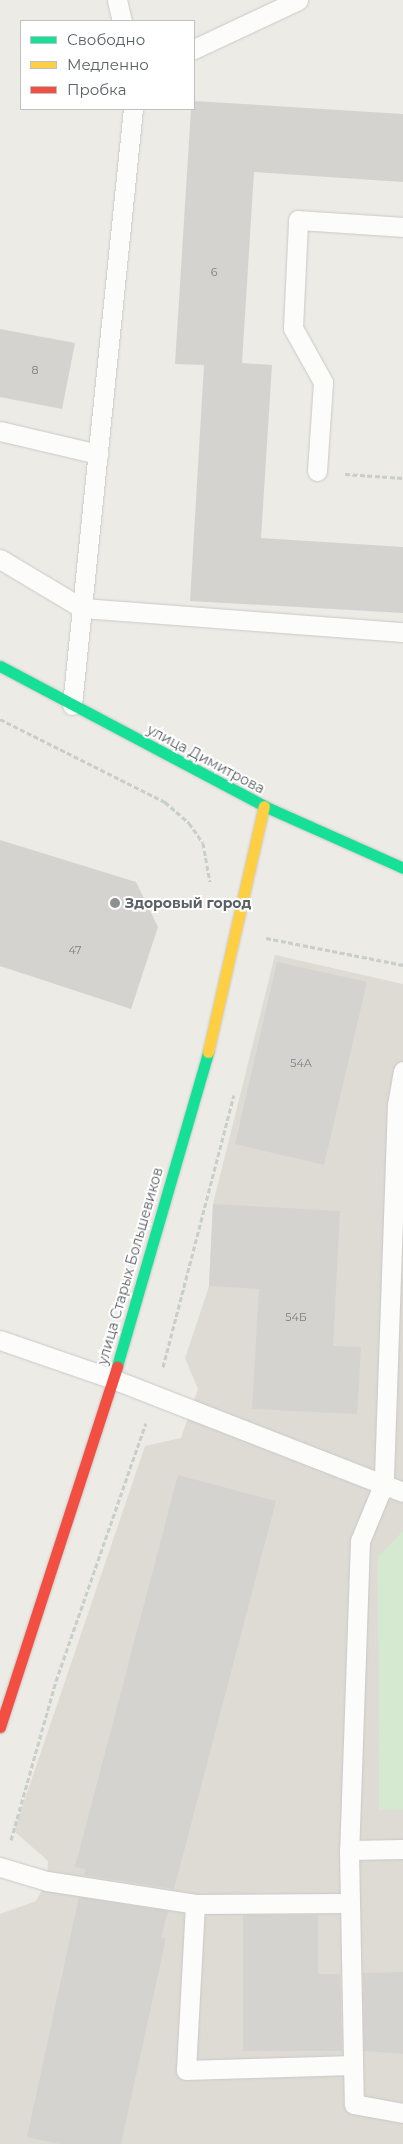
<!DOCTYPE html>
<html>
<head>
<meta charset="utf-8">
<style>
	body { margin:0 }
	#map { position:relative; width:403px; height:2144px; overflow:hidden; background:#ecebe6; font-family:Montserrat,sans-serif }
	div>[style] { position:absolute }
	.education>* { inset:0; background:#dedbd5 }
	.green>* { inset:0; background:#d5e9d0 }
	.building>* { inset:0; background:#d4d3d0 }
	.path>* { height:3px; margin-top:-1.5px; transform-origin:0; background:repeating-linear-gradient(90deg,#c8ceca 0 5px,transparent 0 7.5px) }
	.roads { filter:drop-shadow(0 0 1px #c9c9c8) drop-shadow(0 0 1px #c9c9c8) }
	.lane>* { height:19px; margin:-9.5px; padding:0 9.5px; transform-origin:9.5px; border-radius:9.5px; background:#fcfcfb }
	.fast>* { height:11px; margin:-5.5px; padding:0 5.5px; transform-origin:5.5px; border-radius:5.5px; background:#16e098 }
	.slow>* { height:11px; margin:-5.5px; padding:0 5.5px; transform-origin:5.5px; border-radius:5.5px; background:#ffcf43 }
	.jam>* { height:11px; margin:-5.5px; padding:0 5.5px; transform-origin:5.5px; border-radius:5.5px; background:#f24e42 }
	.dots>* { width:14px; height:14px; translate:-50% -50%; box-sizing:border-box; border:2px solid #fff; border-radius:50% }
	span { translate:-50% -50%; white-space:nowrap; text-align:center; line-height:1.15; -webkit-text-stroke:4px #fff; paint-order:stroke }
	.number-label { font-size:11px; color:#7b7f81 }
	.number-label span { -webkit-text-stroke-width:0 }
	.street-label { font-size:14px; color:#5c6165 }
	.poi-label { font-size:14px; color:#5c6165; font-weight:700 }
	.left { translate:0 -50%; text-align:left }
	.legend { position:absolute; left:20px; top:20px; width:175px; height:90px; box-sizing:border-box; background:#fff; border:1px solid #bec0c1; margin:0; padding:6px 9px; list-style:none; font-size:15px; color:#5c6165 }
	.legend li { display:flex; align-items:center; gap:10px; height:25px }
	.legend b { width:25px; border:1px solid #bec0c1 }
</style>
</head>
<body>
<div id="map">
	<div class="education">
		<div style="clip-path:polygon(275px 955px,403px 984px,403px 2144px,0 2144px,0 1914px,36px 1901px,47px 1881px,48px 1861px,14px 1831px,145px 1446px,181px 1438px,198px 1389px,185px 1358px,209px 1286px,213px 1204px)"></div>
	</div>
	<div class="green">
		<div style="clip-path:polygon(403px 1531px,403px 1810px,379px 1810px,378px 1557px)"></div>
	</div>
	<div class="building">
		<div style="clip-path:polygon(194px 101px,403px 114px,403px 182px,254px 172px,242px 363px,272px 365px,261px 538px,403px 547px,403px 613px,190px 601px,204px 365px,175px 364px,191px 109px,194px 109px)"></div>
		<div style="clip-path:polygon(0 329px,75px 343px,62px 409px,0 397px)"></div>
		<div style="clip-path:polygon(0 840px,136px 882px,158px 927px,131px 1009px,0 966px)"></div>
		<div style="clip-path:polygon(277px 962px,367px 982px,324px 1165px,235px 1144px)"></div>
		<div style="clip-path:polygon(213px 1204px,340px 1211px,333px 1346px,361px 1347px,357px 1414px,252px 1409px,259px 1289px,209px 1286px)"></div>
		<div style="clip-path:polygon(178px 1475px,276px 1501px,174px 1889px,84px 1875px,85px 1869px,75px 1867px)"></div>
		<div style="clip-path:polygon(79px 1897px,168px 1911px,161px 1937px,166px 1938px,121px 2144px,60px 2144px,27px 2137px)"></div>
		<div style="clip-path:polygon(243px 1915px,318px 1915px,318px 1974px,340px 1974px,342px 2051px,243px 2051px)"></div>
		<div style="clip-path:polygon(403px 1972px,403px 2054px,364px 2051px,363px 1973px)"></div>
	</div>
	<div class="path">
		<div style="left:345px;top:474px;width:58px;rotate:3.9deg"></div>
		<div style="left:0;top:719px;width:185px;rotate:26.7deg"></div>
		<div style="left:165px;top:802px;width:32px;rotate:41deg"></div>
		<div style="left:189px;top:823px;width:24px;rotate:55deg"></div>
		<div style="left:203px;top:843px;width:39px;rotate:80deg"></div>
		<div style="left:266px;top:938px;width:140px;rotate:11.1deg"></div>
		<div style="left:163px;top:1367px;width:281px;rotate:-75.4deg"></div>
		<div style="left:11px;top:1840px;width:165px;rotate:-74.2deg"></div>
		<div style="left:56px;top:1681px;width:273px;rotate:-70.8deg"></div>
	</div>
	<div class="roads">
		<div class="lane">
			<div style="left:117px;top:0;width:22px;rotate:77deg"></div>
			<div style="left:194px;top:49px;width:115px;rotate:-25.2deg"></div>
			<div style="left:0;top:431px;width:101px;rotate:13.2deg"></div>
			<div style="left:317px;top:471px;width:89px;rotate:-86.1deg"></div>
			<div style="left:323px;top:382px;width:62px;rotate:-119.1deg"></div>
			<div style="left:293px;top:328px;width:108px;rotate:-87.3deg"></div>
			<div style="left:298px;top:220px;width:105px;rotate:3.8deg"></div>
			<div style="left:0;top:559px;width:96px;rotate:30.9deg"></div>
			<div style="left:82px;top:608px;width:322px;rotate:4.3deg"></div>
			<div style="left:72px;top:705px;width:599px;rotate:-84.16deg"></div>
			<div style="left:403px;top:1071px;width:34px;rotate:100deg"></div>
			<div style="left:397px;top:1104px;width:379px;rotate:92deg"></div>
			<div style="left:384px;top:1483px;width:63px;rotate:112.5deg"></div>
			<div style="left:360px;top:1541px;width:309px;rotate:92deg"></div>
			<div style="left:349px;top:1850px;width:54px;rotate:-1.1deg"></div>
			<div style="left:0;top:1340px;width:120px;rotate:19deg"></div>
			<div style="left:113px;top:1379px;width:311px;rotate:21.3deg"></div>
			<div style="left:349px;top:1850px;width:254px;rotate:88.9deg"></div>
			<div style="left:354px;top:2104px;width:50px;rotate:10.4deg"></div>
			<div style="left:0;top:1867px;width:49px;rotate:16.6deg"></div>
			<div style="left:47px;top:1881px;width:150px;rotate:8.8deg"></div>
			<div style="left:195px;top:1904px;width:153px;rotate:-0.4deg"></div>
			<div style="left:195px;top:1904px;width:166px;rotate:93.1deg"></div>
			<div style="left:186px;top:2070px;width:166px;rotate:-1.7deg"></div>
		</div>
		<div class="fast">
			<div style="left:0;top:666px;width:299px;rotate:27.9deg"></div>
			<div style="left:264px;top:806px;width:152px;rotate:24deg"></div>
			<div style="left:117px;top:1366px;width:327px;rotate:-73.8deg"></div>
		</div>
		<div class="slow">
			<div style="left:208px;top:1052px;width:252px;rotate:-77.2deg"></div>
		</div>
		<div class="jam">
			<div style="left:0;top:1727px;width:379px;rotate:-72deg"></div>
		</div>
	</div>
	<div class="dots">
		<div style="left:115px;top:903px;background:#8e9192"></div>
	</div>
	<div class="number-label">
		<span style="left:214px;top:272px">6</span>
		<span style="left:35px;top:370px">8</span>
		<span style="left:75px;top:950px">47</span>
		<span style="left:301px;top:1063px">54А</span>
		<span style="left:296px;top:1317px">54Б</span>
	</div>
	<div class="street-label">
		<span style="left:206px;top:759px;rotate:28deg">улица Димитрова</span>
		<span style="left:130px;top:1266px;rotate:-74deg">улица Старых Большевиков</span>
	</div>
	<div class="poi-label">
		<span class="left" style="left:125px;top:903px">Здоровый город</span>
	</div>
	<ul class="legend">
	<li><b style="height:6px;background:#16e098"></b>Свободно</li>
	<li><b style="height:6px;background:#ffcf43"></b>Медленно</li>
	<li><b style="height:6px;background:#f24e42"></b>Пробка</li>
	</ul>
</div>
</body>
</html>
